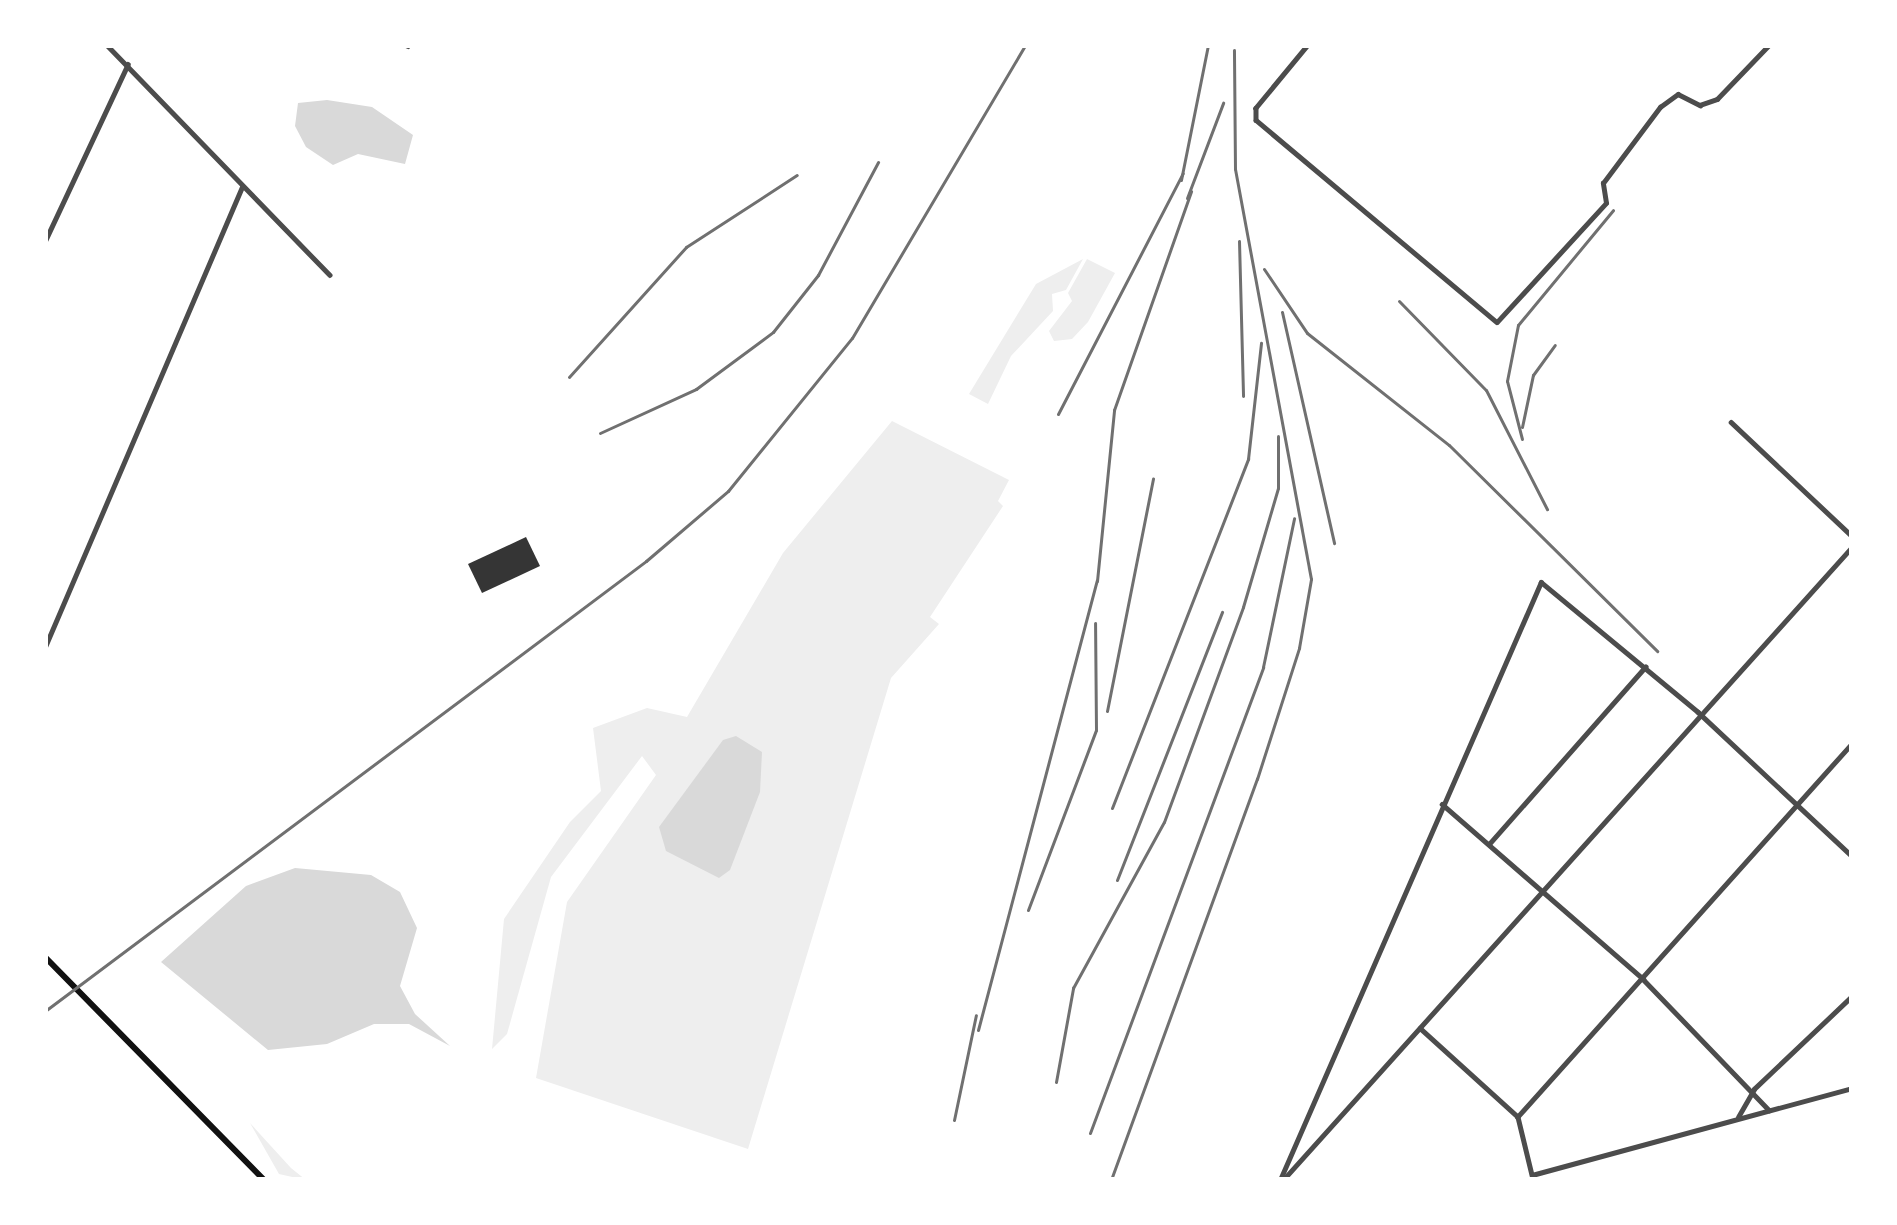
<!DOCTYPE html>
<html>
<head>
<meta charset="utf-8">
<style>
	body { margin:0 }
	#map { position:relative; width:1897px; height:1225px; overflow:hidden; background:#fff; font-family:Arial,sans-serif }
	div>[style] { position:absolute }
	.green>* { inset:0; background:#eee }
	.water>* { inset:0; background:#d9d9d9 }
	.building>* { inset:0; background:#353535 }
	.minor>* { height:4.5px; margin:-2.25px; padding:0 2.25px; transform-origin:2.25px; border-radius:2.25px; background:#4c4c4c }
	.trunk>* { height:6px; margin:-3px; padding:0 3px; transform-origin:3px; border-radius:3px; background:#111 }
	.rail>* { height:3px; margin:-1.5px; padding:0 1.5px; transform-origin:1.5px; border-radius:1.5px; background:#707070 }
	span { translate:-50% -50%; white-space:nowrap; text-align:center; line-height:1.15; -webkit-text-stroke:10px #fff; paint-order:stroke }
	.frame { position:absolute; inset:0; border:48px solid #fff; pointer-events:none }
</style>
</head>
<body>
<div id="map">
	<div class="green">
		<div style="clip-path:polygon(1083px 259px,1066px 290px,1052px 294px,1053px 311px,1011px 356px,988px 404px,969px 394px,1036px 284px)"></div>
		<div style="clip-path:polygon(1087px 259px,1115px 273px,1088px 322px,1072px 339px,1054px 341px,1049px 331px,1072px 301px,1068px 293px)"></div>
		<div style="clip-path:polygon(892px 421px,1009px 480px,998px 501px,1003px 506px,930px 617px,939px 624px,891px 678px,748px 1149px,536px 1078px,567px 902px,656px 775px,642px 756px,551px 877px,507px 1034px,492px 1049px,504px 919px,570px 822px,601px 791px,593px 728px,647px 708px,687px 717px,783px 553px)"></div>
		<div style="clip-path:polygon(250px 1123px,291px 1168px,306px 1180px,279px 1174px)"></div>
	</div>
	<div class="water">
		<div style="clip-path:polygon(327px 100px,372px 107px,413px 135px,405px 164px,358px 154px,333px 165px,306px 147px,295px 126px,298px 103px)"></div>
		<div style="clip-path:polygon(736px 736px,762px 752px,760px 792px,730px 870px,719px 878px,666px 851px,659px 827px,723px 740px)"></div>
		<div style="clip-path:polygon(295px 868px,371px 875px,400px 892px,417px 928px,400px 986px,415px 1014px,450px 1046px,409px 1024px,374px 1024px,327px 1044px,268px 1050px,161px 962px,246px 886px)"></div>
	</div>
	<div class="building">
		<div style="clip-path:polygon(526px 537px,540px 566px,482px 593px,468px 564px)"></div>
	</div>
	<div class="minor">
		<div style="left:107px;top:45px;width:320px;rotate:45.9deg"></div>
		<div style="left:406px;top:45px;width:2px;rotate:27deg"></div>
		<div style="left:1308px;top:45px;width:82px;rotate:129.5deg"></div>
		<div style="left:1256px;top:108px;width:12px;rotate:90deg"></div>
		<div style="left:1256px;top:120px;width:314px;rotate:40deg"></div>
		<div style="left:1497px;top:322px;width:161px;rotate:-47.5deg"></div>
		<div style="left:1606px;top:203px;width:20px;rotate:-99deg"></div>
		<div style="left:1603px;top:183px;width:95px;rotate:-53.1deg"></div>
		<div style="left:1660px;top:107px;width:22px;rotate:-36deg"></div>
		<div style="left:1678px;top:94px;width:25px;rotate:27deg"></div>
		<div style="left:1700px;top:105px;width:18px;rotate:-19deg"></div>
		<div style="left:1717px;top:99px;width:75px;rotate:-46.1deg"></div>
		<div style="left:45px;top:241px;width:195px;rotate:-64.9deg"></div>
		<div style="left:1731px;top:422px;width:166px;rotate:43.3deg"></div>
		<div style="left:45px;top:647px;width:500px;rotate:-66.82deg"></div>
		<div style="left:1852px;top:744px;width:501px;rotate:131.84deg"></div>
		<div style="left:1518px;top:1117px;width:60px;rotate:76.4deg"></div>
		<div style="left:1532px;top:1175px;width:332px;rotate:-15.2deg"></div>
		<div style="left:1442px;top:804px;width:267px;rotate:41deg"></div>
		<div style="left:1643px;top:979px;width:182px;rotate:46.1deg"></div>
		<div style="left:1490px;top:843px;width:235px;rotate:-48.6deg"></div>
		<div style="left:1420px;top:1028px;width:132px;rotate:42.2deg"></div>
		<div style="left:1738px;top:1117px;width:32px;rotate:-60deg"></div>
		<div style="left:1754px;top:1089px;width:135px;rotate:-43.5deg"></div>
		<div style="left:1280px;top:1180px;width:652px;rotate:-66.42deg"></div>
		<div style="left:1541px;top:582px;width:204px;rotate:39.6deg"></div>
		<div style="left:1698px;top:712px;width:211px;rotate:43.1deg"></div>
		<div style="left:1283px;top:1180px;width:851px;rotate:-48.05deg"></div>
	</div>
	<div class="trunk">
		<div style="left:45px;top:957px;width:313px;rotate:45.5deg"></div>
	</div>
	<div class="rail">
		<div style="left:1181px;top:180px;width:138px;rotate:-78.7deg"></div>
		<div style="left:1187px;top:198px;width:102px;rotate:-69.2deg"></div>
		<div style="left:1239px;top:241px;width:155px;rotate:88.5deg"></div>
		<div style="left:1264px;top:269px;width:77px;rotate:56.1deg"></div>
		<div style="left:1307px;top:333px;width:181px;rotate:38.3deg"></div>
		<div style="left:1449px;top:445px;width:293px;rotate:44.7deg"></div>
		<div style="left:1399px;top:301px;width:124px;rotate:45.7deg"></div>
		<div style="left:1486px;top:390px;width:134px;rotate:62.9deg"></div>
		<div style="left:1282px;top:312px;width:237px;rotate:77.3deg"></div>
		<div style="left:569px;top:377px;width:175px;rotate:-48deg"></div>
		<div style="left:686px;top:247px;width:132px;rotate:-33deg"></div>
		<div style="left:1058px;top:414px;width:271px;rotate:-62.6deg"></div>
		<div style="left:1522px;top:427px;width:53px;rotate:-78.1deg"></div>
		<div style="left:1533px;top:375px;width:37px;rotate:-54deg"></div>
		<div style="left:600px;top:433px;width:106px;rotate:-24.6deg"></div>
		<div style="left:696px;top:389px;width:96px;rotate:-36.5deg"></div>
		<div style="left:773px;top:332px;width:73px;rotate:-51.7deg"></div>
		<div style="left:818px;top:275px;width:128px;rotate:-62deg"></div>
		<div style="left:1522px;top:439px;width:60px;rotate:-104.5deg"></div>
		<div style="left:1507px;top:381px;width:57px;rotate:-78.9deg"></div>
		<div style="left:1518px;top:325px;width:149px;rotate:-50.4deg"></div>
		<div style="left:1107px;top:711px;width:237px;rotate:-78.8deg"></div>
		<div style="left:1112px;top:808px;width:375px;rotate:-68.7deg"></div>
		<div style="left:1248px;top:459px;width:117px;rotate:-83.6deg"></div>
		<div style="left:1117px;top:880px;width:288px;rotate:-68.6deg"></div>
		<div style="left:1028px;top:910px;width:192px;rotate:-69.3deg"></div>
		<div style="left:1096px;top:730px;width:107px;rotate:-90.5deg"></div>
		<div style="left:45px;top:1011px;width:751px;rotate:-36.82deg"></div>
		<div style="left:646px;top:561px;width:108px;rotate:-40.5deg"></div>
		<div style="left:728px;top:491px;width:197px;rotate:-51deg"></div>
		<div style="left:852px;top:338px;width:340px;rotate:-59.4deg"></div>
		<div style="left:978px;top:1030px;width:465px;rotate:-75.2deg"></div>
		<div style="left:1097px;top:581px;width:172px;rotate:-84.3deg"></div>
		<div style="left:1114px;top:410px;width:232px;rotate:-70.6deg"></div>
		<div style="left:1056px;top:1082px;width:96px;rotate:-79.7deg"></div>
		<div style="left:1073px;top:988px;width:189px;rotate:-61.3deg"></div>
		<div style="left:1164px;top:822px;width:229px;rotate:-69.8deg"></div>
		<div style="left:1243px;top:607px;width:124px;rotate:-73.6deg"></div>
		<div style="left:1278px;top:488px;width:52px;rotate:-90deg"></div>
		<div style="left:954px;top:1120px;width:107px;rotate:-78.2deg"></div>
		<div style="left:1090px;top:1133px;width:497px;rotate:-69.6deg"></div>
		<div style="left:1263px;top:667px;width:152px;rotate:-78.2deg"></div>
		<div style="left:1112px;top:1177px;width:424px;rotate:-70deg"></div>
		<div style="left:1257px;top:779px;width:138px;rotate:-72.2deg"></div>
		<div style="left:1299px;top:648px;width:70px;rotate:-80.1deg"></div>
		<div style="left:1311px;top:579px;width:417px;rotate:-100.5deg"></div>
		<div style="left:1235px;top:169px;width:119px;rotate:-90.5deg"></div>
	</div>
	<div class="frame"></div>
</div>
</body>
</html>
